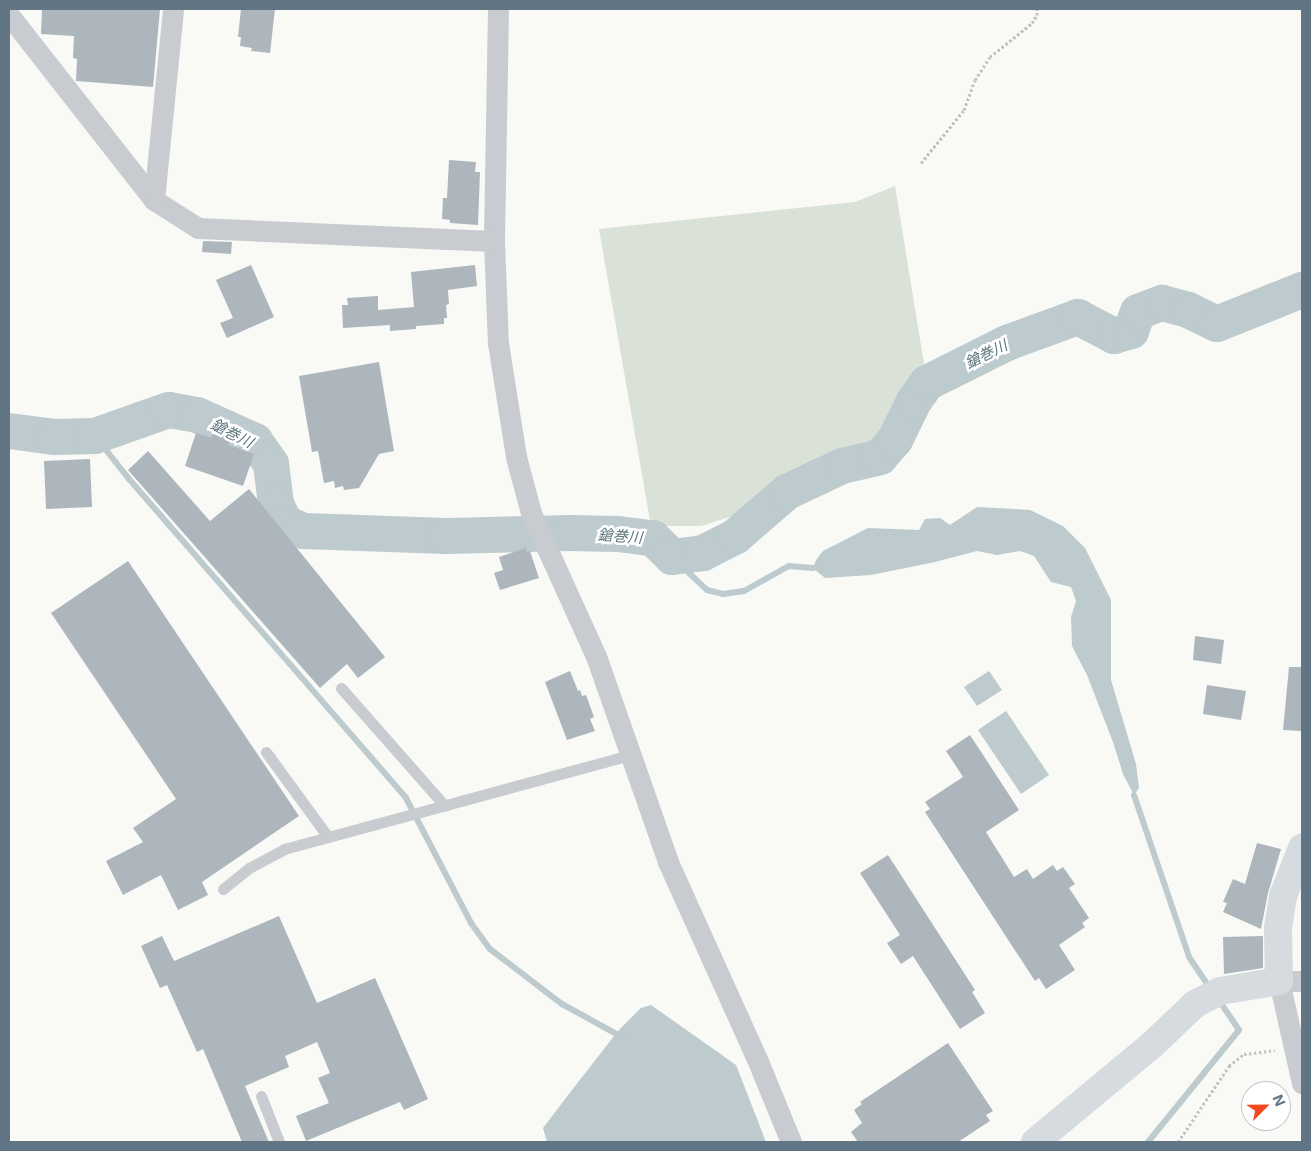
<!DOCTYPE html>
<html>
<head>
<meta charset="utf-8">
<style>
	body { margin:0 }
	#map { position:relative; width:1311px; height:1151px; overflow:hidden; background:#f9f9f6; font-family:Inter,"Noto Sans JP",sans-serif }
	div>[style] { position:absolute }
	.green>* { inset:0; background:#dae1d7 }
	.water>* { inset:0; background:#bdcace }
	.stream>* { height:6px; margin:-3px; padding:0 3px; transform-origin:3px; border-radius:3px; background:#bdcace }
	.river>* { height:36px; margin:-18px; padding:0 18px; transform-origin:18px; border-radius:18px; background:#bdcace }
	.building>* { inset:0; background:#acb6bc }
	.path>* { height:3px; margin-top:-1.5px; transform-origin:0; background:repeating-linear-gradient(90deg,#bfc2c4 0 2.5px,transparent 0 5px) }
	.lane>* { height:11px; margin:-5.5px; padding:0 5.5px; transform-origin:5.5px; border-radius:5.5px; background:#c8ccd0 }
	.street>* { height:21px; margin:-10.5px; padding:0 10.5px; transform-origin:10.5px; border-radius:10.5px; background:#c8ccd0 }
	.secondary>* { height:28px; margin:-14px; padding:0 14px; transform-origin:14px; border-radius:14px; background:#d6dbdf }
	span { translate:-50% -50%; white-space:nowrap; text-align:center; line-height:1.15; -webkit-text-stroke:5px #fff; paint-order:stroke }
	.water-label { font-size:15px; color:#5c767e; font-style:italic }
	.frame { position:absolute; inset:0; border:10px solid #617584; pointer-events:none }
	.north { position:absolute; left:1241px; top:1081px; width:50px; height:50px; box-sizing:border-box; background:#fff; border:1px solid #c0c8ce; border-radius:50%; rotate:67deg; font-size:14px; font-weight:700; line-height:20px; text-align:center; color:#617584 }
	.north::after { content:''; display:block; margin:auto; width:18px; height:22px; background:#f2481d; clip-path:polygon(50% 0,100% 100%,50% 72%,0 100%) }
</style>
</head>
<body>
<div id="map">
	<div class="green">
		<div style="clip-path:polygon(895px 186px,925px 370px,907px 396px,886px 435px,867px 451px,817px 465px,742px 513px,701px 526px,651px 526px,599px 229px,855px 202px)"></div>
	</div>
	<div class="water">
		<div style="clip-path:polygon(977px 507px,1030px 510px,1063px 526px,1085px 548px,1111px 600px,1111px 680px,1136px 764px,1139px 788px,1134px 795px,1123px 774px,1113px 742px,1087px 675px,1072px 646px,1071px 617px,1076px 601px,1071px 587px,1051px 582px,1034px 556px,1020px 551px,997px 555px,977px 551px,935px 562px,871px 575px,825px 578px,813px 568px,816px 560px,823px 551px,868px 528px,919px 530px,925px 519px,940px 518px,950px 525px)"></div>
		<div style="clip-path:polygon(989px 671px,1002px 690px,977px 706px,964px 687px)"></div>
		<div style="clip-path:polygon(1006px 711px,1049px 775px,1021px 794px,978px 730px)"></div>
		<div style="clip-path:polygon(651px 1005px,736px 1065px,766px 1142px,547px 1142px,543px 1128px,572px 1090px,618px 1031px,641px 1008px)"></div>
	</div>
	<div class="stream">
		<div style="left:95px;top:436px;width:55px;rotate:51.7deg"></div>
		<div style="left:129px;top:479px;width:422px;rotate:49deg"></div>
		<div style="left:406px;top:798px;width:141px;rotate:62.5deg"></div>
		<div style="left:471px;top:923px;width:32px;rotate:54deg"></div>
		<div style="left:490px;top:949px;width:91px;rotate:37.4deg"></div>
		<div style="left:562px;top:1004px;width:68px;rotate:28.8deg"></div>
		<div style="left:672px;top:557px;width:48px;rotate:43.3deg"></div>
		<div style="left:707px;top:590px;width:16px;rotate:14deg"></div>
		<div style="left:723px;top:594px;width:21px;rotate:-8deg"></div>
		<div style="left:744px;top:591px;width:51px;rotate:-29.1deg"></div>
		<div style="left:789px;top:566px;width:24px;rotate:5deg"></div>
		<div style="left:813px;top:568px;width:6px;rotate:-18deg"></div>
		<div style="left:1134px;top:795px;width:171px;rotate:71.2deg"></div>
		<div style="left:1189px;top:957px;width:37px;rotate:56deg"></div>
		<div style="left:1148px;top:1142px;width:144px;rotate:-50.9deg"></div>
		<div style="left:1239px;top:1030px;width:36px;rotate:-124deg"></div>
	</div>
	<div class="river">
		<div style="left:9px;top:431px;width:45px;rotate:7.6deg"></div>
		<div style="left:54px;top:437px;width:41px;rotate:-1.4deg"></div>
		<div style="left:95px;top:436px;width:78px;rotate:-19.4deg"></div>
		<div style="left:169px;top:410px;width:28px;rotate:10deg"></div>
		<div style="left:197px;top:415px;width:64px;rotate:24.1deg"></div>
		<div style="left:255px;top:441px;width:28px;rotate:55deg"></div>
		<div style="left:271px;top:464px;width:40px;rotate:82.9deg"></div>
		<div style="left:276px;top:504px;width:21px;rotate:65deg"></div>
		<div style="left:285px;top:523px;width:21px;rotate:23deg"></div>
		<div style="left:304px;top:531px;width:142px;rotate:2deg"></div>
		<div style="left:446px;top:536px;width:123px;rotate:-1.4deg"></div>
		<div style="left:569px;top:533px;width:49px;rotate:1.2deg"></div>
		<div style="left:618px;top:534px;width:35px;rotate:7deg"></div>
		<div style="left:653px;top:538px;width:27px;rotate:45deg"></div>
		<div style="left:672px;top:557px;width:31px;rotate:-7deg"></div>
		<div style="left:703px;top:553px;width:37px;rotate:-27deg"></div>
		<div style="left:736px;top:536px;width:67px;rotate:-40.8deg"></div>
		<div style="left:787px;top:492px;width:61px;rotate:-25.3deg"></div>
		<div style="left:842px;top:466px;width:39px;rotate:-13deg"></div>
		<div style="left:880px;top:457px;width:23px;rotate:-49deg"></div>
		<div style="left:895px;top:440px;width:43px;rotate:-64deg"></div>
		<div style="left:914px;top:401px;width:22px;rotate:-54deg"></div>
		<div style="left:927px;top:383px;width:89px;rotate:-26.6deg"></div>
		<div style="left:1007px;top:343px;width:76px;rotate:-20.1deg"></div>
		<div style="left:1078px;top:317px;width:41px;rotate:27.8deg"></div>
		<div style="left:1114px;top:336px;width:18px;rotate:-16deg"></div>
		<div style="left:1131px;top:331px;width:20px;rotate:-70deg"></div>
		<div style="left:1138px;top:312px;width:26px;rotate:-21deg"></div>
		<div style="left:1162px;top:303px;width:27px;rotate:15deg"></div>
		<div style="left:1188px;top:310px;width:32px;rotate:26deg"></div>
		<div style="left:1217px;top:324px;width:92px;rotate:-21.8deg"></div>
	</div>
	<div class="building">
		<div style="clip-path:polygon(42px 9px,160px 9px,153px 87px,76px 81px,77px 59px,73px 58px,74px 36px,41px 34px)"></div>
		<div style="clip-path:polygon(241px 9px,275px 9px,270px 53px,251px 51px,252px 48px,240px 46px,241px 37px,238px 37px)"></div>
		<div style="clip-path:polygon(449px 160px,476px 162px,475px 172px,480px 172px,478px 225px,450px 223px,450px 220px,442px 219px,443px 198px,447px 198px)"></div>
		<div style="clip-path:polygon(203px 241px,232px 242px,231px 254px,202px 252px)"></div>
		<div style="clip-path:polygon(251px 265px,274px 317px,227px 338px,220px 323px,233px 318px,216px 280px)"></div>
		<div style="clip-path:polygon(475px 265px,477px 286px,448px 290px,449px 304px,446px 305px,447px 318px,444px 318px,444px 324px,416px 326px,416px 329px,390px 331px,390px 325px,343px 328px,342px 305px,348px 305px,347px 298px,378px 296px,378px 310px,414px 307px,411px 272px)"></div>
		<div style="clip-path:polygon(379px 362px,394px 451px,379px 454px,359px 488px,344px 490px,343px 486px,335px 488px,334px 481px,324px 483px,318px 451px,312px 452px,299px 376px)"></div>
		<div style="clip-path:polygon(213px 432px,230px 438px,228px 445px,254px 454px,243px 486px,185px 466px,196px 433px,211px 438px)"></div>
		<div style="clip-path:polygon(148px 451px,210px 521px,249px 489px,385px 657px,358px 678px,347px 664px,320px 688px,128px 470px)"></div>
		<div style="clip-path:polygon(90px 459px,92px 507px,46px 509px,44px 461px)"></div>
		<div style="clip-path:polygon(526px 548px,527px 552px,530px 551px,539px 578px,500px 590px,494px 573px,503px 570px,499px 557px)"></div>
		<div style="clip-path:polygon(128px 561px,299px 816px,202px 882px,208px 895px,178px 910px,161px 875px,123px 895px,106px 861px,143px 842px,133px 828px,176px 799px,51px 613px)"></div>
		<div style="clip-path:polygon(1195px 636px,1224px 640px,1221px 664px,1193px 660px)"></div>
		<div style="clip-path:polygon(1289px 667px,1302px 667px,1302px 731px,1283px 730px)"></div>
		<div style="clip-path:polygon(570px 671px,578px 691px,580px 690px,582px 696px,586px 695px,594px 717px,590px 719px,595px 731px,567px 740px,545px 682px)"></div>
		<div style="clip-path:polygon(1207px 685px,1246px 691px,1241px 720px,1203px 714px)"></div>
		<div style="clip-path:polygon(970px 735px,1019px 810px,986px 832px,1014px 877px,1027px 869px,1033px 879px,1053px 865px,1057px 871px,1063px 867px,1075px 884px,1069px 888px,1089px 918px,1082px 923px,1085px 927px,1059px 945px,1075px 970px,1046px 989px,1039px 978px,1035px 981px,925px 812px,930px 809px,925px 802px,963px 777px,946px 751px)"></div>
		<div style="clip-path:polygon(1257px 843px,1281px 849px,1268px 893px,1261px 929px,1223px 912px,1227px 903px,1223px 902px,1233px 879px,1245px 884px)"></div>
		<div style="clip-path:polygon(888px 855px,975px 990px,972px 992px,985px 1013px,960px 1029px,913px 956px,901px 964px,887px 943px,900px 935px,860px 873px)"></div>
		<div style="clip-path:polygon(279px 916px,317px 1003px,375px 978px,428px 1099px,404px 1110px,400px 1102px,306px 1141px,296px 1116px,329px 1103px,318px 1078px,330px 1073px,317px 1042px,285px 1056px,289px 1067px,245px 1086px,269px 1142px,242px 1142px,203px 1049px,197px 1052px,167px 985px,160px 988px,141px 946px,162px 936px,174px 961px)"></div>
		<div style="clip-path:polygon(1263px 936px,1263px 968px,1224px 974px,1223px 937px)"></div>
		<div style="clip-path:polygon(948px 1043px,993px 1111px,986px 1115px,990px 1121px,958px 1142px,858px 1142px,851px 1132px,862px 1123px,854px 1110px,862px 1104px,860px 1102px)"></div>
	</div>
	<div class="path">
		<div style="left:921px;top:163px;width:68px;rotate:-50.9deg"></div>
		<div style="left:964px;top:110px;width:32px;rotate:-70deg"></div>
		<div style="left:975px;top:80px;width:27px;rotate:-57deg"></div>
		<div style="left:990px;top:57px;width:54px;rotate:-39deg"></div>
		<div style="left:1032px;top:23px;width:9px;rotate:-58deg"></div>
		<div style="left:1037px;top:15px;width:6px;rotate:-90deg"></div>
		<div style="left:1178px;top:1142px;width:92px;rotate:-56.1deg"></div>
		<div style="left:1229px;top:1066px;width:19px;rotate:-39deg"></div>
		<div style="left:1244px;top:1054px;width:31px;rotate:-7deg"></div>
	</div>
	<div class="lane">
		<div style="left:341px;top:688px;width:157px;rotate:48.6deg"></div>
		<div style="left:266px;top:752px;width:105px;rotate:53.9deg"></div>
		<div style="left:223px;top:889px;width:33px;rotate:-39deg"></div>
		<div style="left:249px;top:868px;width:40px;rotate:-28deg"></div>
		<div style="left:284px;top:849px;width:360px;rotate:-15.2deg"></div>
		<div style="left:261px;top:1096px;width:49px;rotate:68.6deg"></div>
	</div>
	<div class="street">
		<div style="left:498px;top:9px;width:232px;rotate:91deg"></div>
		<div style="left:494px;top:241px;width:102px;rotate:87.8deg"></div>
		<div style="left:498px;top:343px;width:115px;rotate:81deg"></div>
		<div style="left:516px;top:457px;width:58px;rotate:75deg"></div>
		<div style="left:531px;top:513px;width:157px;rotate:65.6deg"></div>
		<div style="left:596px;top:656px;width:218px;rotate:70.7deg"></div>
		<div style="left:668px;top:862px;width:216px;rotate:65.7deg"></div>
		<div style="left:757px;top:1059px;width:90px;rotate:67.7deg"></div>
		<div style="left:9px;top:15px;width:235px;rotate:51.9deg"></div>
		<div style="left:154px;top:200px;width:52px;rotate:32.5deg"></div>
		<div style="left:198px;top:228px;width:296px;rotate:2.5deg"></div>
		<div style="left:154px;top:200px;width:192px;rotate:-84.3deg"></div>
		<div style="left:1302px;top:981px;width:23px;rotate:180deg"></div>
		<div style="left:1279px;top:981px;width:105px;rotate:77.3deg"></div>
	</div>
	<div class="secondary">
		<div style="left:1035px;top:1142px;width:153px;rotate:-39.7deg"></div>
		<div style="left:1153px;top:1044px;width:58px;rotate:-43.6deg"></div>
		<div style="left:1195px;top:1004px;width:28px;rotate:-27deg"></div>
		<div style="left:1220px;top:991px;width:60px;rotate:-9.6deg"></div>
		<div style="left:1279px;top:981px;width:53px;rotate:-91.1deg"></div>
		<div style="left:1278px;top:928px;width:32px;rotate:-81deg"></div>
		<div style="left:1283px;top:896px;width:52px;rotate:-68.4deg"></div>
	</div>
	<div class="water-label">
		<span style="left:986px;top:354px;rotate:-26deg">鎗巻川</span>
		<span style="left:232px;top:433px;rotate:27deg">鎗巻川</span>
		<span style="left:620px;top:536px;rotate:4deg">鎗巻川</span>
	</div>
	<div class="frame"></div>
	<div class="north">N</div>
</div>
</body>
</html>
